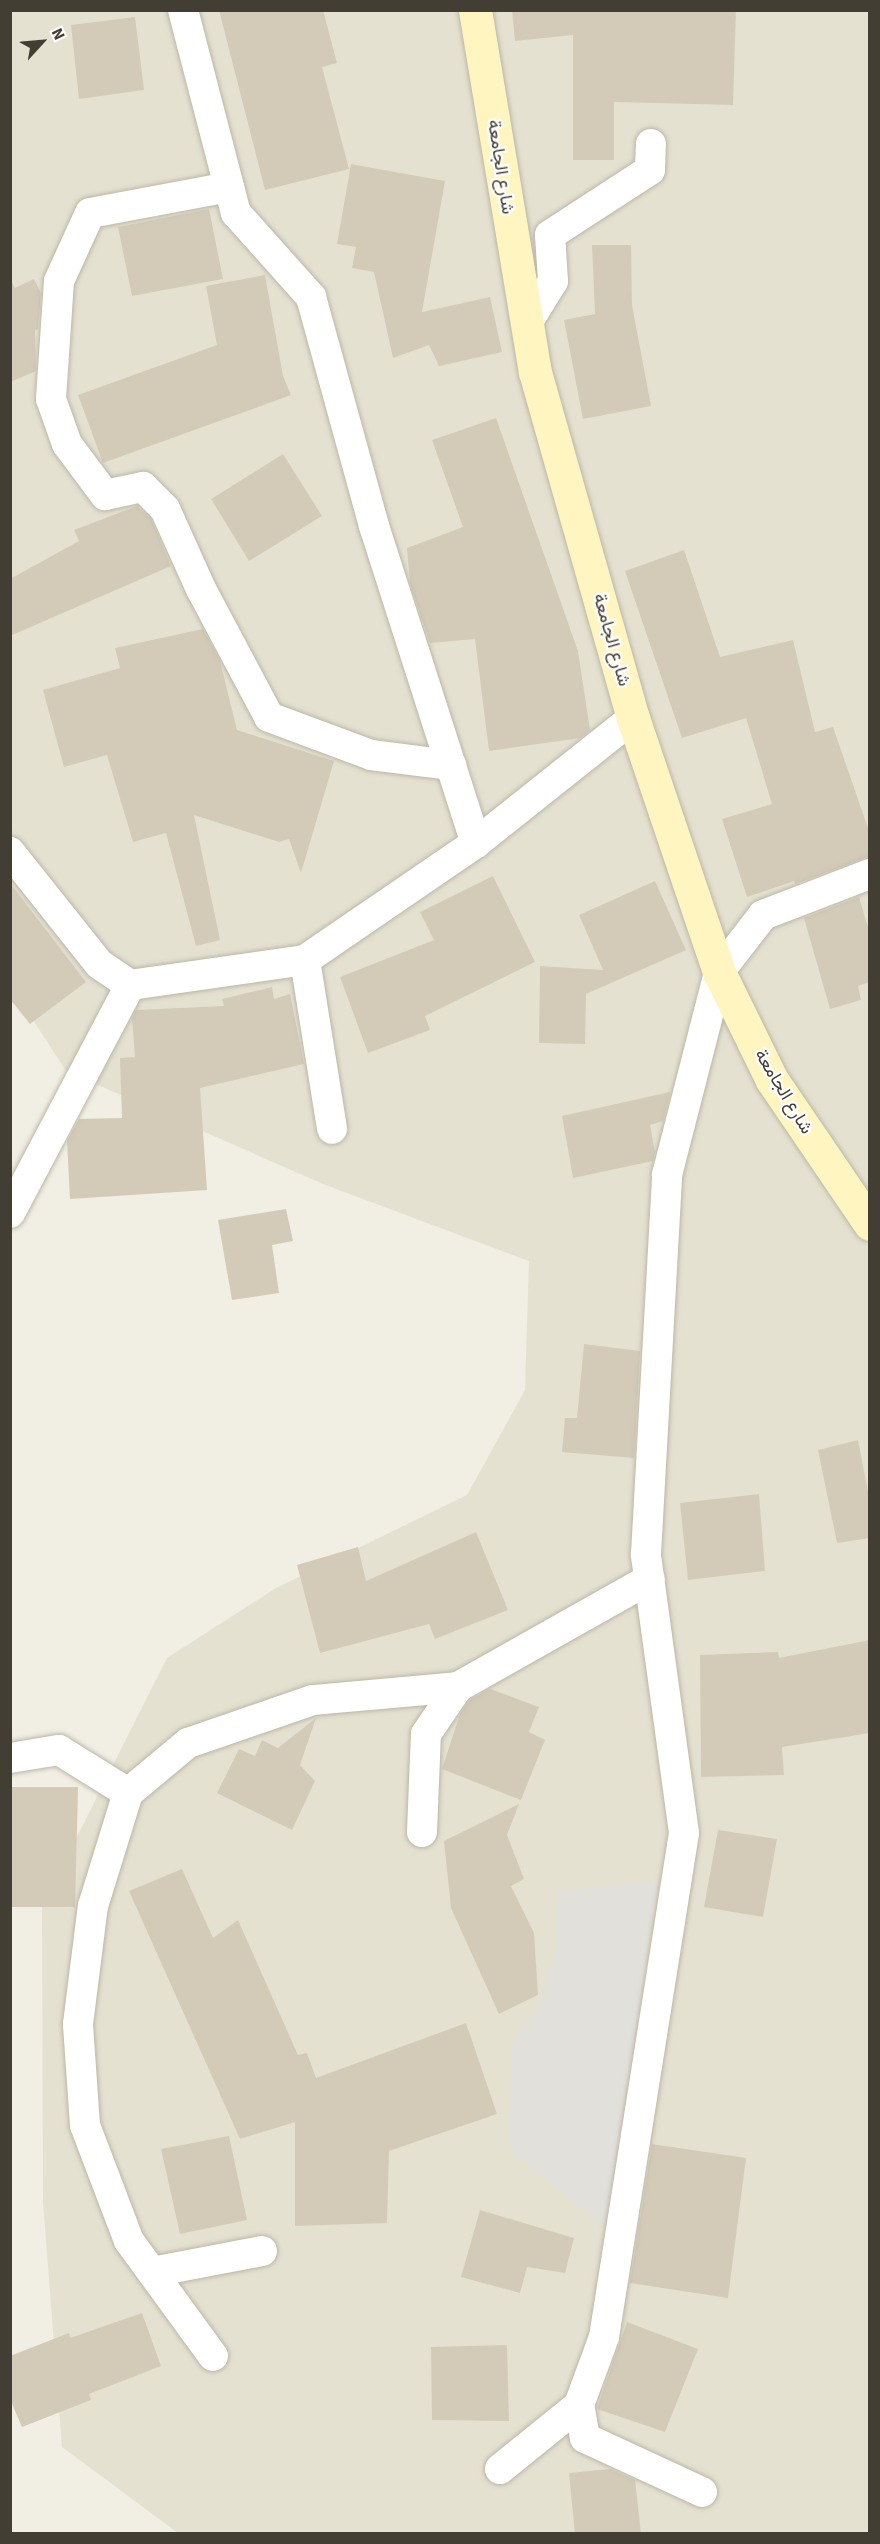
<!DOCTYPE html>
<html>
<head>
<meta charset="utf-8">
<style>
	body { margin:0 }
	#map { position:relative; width:880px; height:2544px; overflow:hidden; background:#f1eee3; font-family:"Source Sans 3",Vazirmatn,sans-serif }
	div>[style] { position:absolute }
	.residential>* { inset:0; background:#e5e1d1 }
	.parking>* { inset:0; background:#e2e0db }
	.building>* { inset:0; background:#d3cbb8 }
	.roads { filter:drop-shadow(0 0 2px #bcb7a6) drop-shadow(0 0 2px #bcb7a6) }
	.minor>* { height:30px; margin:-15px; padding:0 15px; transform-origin:15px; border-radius:15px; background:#fff }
	.secondary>* { height:33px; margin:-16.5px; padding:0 16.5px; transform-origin:16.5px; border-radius:16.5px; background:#fef5c0 }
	span { translate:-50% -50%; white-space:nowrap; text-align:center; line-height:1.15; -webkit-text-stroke:4.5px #fff; paint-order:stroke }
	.street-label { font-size:18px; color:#433e33 }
	.frame { position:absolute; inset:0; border:12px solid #433e33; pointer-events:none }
	.north { position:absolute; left:12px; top:12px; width:60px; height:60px; -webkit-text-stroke:4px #fff; paint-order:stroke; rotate:64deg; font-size:16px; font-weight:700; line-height:24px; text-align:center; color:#433e33 }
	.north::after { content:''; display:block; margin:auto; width:21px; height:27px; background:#433e33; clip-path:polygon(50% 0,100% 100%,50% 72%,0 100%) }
</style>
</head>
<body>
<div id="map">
	<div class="residential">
		<div style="clip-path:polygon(11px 11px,869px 11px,869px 2533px,178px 2533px,62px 2447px,43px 2202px,42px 1906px,167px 1658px,276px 1588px,467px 1495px,525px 1390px,529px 1261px,323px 1184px,66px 1071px,11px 986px)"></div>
	</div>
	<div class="parking">
		<div style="clip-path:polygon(658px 1880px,608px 2229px,509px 2150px,512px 2045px,538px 2008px,557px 1949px,558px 1892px)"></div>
	</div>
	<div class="building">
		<div style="clip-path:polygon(219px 10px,323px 10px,337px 63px,322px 67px,349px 169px,265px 190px)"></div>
		<div style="clip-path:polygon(512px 10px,736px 10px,733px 105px,614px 102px,614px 160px,573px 160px,573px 35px,515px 41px)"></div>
		<div style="clip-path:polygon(135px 17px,144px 90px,79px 99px,71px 25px)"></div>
		<div style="clip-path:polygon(351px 164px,445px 181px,422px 312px,490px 297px,502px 352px,439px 366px,429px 345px,393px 358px,374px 272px,352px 268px,356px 247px,337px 244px)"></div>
		<div style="clip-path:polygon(209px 209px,223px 279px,132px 296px,118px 227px)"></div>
		<div style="clip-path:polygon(592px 245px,631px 245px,632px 305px,651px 406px,583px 419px,564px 320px,595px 314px)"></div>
		<div style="clip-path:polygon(265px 275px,283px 376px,291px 395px,103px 463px,78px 395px,217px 345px,206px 286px)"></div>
		<div style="clip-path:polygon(10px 278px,15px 288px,34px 279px,41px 293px,38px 329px,35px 330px,36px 371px,10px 382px)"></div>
		<div style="clip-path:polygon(496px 418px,578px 651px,590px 730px,580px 738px,489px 751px,475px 639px,430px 643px,410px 583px,407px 548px,463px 527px,432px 440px)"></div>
		<div style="clip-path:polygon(283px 454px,322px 516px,249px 561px,211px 499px)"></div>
		<div style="clip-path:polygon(137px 506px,151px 519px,171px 566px,10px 636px,10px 579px,79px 541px,74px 530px)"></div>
		<div style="clip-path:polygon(684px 550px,720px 657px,793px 640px,815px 732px,833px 727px,870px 834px,870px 856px,795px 884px,794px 881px,747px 897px,722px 819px,772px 804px,746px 718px,682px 738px,625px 571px)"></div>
		<div style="clip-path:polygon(203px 629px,220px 661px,237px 730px,334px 761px,301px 873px,289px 839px,279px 842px,194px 815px,220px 940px,196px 946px,166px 833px,133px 842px,107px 755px,64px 767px,43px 690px,120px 668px,115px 648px)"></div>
		<div style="clip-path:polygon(493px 876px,535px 962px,425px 1016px,430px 1030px,368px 1053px,340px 977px,434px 940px,420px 912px)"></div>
		<div style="clip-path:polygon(655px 881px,686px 950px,586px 994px,585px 1044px,539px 1043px,540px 966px,603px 970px,579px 915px)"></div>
		<div style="clip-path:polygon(10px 883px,86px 982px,30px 1024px,10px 999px)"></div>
		<div style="clip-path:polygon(859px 897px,870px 934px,870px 982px,858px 986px,861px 1000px,830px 1009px,804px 918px)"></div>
		<div style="clip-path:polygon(272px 987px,274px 999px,290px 994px,304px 1064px,200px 1088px,207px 1190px,70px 1199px,67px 1141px,79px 1119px,122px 1118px,120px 1058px,135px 1057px,132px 1018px,136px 1010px,224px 1006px,222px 999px)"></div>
		<div style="clip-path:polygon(670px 1092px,663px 1121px,650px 1125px,655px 1152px,653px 1161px,573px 1178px,562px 1116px)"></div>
		<div style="clip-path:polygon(286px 1209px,293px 1241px,272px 1245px,279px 1293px,232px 1300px,218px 1220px)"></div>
		<div style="clip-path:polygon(584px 1344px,640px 1351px,634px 1458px,562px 1452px,565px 1418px,577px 1418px)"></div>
		<div style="clip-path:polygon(858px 1440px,870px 1502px,870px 1538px,837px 1543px,818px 1450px)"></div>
		<div style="clip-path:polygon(759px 1494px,765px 1571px,688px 1580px,680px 1503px)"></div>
		<div style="clip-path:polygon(476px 1532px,508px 1610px,435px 1639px,429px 1624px,320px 1653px,297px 1565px,358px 1547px,366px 1581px)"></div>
		<div style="clip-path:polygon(870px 1640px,870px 1733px,782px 1747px,784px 1775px,701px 1777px,700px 1655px,778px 1652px,779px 1658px)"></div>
		<div style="clip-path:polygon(490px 1689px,539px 1707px,529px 1732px,545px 1740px,521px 1800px,442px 1769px,460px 1714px,470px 1700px)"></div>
		<div style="clip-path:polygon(316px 1718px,300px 1765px,315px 1781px,292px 1830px,217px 1793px,239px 1749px,255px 1756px,262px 1740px,278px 1748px)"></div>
		<div style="clip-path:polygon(10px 1787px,78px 1787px,75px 1907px,10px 1907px)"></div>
		<div style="clip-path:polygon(519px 1804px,507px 1835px,524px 1879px,511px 1886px,534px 1933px,538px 1995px,499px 2014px,451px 1908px,444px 1841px)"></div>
		<div style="clip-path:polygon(718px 1830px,777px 1839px,763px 1917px,704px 1907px)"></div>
		<div style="clip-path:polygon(182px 1869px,213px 1938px,238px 1920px,298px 2055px,307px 2053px,316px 2078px,466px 2023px,497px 2114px,389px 2151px,387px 2223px,295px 2226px,295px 2122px,240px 2139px,129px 1891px)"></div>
		<div style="clip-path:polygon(229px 2136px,247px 2220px,180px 2234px,161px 2149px)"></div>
		<div style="clip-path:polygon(652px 2144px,746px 2158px,728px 2298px,630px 2283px)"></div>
		<div style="clip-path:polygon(480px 2210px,574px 2238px,565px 2273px,527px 2267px,520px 2293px,461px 2277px)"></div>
		<div style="clip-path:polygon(142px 2313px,161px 2366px,89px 2394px,91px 2400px,22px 2427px,10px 2399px,10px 2356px,69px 2333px,70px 2338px)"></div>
		<div style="clip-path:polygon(627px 2322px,698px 2349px,665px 2432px,597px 2409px)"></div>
		<div style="clip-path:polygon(507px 2345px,509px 2421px,432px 2420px,431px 2347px)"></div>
		<div style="clip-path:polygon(610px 2469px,635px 2480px,641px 2534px,575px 2534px,569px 2473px)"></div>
	</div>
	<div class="roads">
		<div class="minor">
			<div style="left:183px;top:10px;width:210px;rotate:75.4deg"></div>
			<div style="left:236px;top:213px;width:113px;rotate:48.2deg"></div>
			<div style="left:311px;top:297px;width:238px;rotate:74.6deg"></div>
			<div style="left:374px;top:526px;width:333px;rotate:72.2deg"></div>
			<div style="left:229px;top:187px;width:141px;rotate:169.4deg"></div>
			<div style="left:90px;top:213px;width:75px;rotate:114.5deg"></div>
			<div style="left:59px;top:281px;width:118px;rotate:93.9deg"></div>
			<div style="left:51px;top:399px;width:48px;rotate:70.4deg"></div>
			<div style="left:67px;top:444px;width:64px;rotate:53.3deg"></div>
			<div style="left:105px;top:495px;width:39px;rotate:-12deg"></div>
			<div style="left:143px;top:487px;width:31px;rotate:45deg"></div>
			<div style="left:165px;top:509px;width:88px;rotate:65.8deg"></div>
			<div style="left:201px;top:589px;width:145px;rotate:62deg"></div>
			<div style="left:269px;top:717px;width:109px;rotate:20.4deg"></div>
			<div style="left:371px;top:755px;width:81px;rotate:7.1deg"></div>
			<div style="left:527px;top:323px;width:49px;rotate:-58.2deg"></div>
			<div style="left:553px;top:281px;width:46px;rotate:-93.7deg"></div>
			<div style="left:550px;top:235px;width:119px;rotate:-33deg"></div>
			<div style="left:650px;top:170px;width:26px;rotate:-88deg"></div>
			<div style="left:10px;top:852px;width:143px;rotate:51.5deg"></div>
			<div style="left:99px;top:964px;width:37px;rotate:34deg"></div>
			<div style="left:130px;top:985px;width:177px;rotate:-8.1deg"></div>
			<div style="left:305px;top:960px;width:207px;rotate:-34.4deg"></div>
			<div style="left:476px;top:843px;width:201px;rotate:-38.5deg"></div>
			<div style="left:305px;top:960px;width:171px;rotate:80.9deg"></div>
			<div style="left:10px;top:1213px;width:258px;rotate:-62.2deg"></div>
			<div style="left:10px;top:1758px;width:50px;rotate:-9.3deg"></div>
			<div style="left:59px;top:1750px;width:81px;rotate:31.9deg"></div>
			<div style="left:422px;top:1832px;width:98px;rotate:-87.7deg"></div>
			<div style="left:426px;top:1734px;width:57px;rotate:-55.8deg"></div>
			<div style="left:152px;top:2272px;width:112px;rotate:-10.8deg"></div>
			<div style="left:213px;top:2356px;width:142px;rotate:-126.1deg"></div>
			<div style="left:129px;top:2241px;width:124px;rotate:-110.8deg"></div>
			<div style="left:85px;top:2125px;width:101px;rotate:-94deg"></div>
			<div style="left:78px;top:2024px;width:119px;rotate:-82.8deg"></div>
			<div style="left:93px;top:1906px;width:118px;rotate:-72.8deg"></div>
			<div style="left:128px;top:1793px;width:78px;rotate:-39.8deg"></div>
			<div style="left:188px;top:1743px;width:132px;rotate:-19deg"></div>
			<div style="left:313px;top:1700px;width:146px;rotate:-5.1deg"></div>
			<div style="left:458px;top:1687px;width:220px;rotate:-29.4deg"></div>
			<div style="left:500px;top:2469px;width:102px;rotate:-39deg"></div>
			<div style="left:702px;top:2492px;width:129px;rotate:-155.2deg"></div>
			<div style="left:585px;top:2438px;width:34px;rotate:-100deg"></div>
			<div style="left:579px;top:2405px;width:72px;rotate:-69.8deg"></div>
			<div style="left:604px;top:2337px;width:510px;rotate:-80.98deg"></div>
			<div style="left:684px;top:1833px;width:282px;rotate:-97.8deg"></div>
			<div style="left:646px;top:1554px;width:380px;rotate:-86.8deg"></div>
			<div style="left:667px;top:1175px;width:210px;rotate:-75.6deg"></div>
			<div style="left:719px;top:972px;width:72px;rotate:-52.3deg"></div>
			<div style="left:763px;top:915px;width:115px;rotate:-21deg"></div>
		</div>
		<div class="secondary">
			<div style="left:475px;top:10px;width:367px;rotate:80.6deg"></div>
			<div style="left:535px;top:372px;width:360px;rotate:74.2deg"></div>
			<div style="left:633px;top:718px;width:268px;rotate:71.3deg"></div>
			<div style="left:719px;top:972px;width:120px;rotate:63.9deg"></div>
			<div style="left:772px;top:1080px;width:174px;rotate:55.8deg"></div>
		</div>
	</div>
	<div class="street-label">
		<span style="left:500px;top:167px;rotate:81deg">شارع الجامعة</span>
		<span style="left:611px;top:640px;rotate:74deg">شارع الجامعة</span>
		<span style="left:783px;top:1092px;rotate:59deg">شارع الجامعة</span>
	</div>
	<div class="frame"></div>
	<div class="north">N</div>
</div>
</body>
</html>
